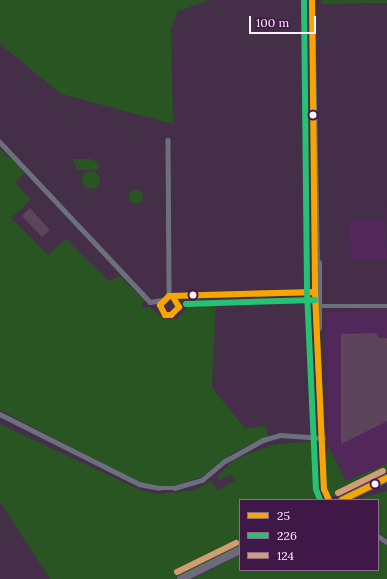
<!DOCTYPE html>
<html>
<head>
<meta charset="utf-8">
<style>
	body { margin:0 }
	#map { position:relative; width:387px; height:579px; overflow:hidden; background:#442e48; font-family:Lora,serif }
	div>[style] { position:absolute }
	.built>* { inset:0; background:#522759 }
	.green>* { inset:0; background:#295523 }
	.round { border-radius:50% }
	.building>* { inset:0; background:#5c445a }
	.street>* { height:4.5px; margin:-2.25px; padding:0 2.25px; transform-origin:2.25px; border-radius:2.25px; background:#6c6f7d }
	.secondary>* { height:6px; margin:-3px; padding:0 3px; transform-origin:3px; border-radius:3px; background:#6f6f82 }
	.highway>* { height:8px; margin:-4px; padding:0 4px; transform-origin:4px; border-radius:4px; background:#6e697c }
	.bus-1>* { height:6px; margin:-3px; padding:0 3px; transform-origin:3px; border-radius:3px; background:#f7a600 }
	.bus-2>* { height:6px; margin:-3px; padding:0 3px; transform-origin:3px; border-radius:3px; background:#26c172 }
	.bus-3>* { height:6px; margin:-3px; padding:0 3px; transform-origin:3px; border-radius:3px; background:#d39c74 }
	.dots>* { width:11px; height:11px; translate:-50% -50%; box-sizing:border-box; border:2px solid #401847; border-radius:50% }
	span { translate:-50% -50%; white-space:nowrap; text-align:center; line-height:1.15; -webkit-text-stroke:3px #401847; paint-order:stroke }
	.legend { position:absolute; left:239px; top:499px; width:140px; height:72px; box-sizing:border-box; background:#401847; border:1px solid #8a6e8f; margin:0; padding:5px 7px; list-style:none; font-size:12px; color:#faf0fc }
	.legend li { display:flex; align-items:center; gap:8px; height:20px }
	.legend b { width:20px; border:1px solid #8a6e8f }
	.scale { position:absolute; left:249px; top:16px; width:67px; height:18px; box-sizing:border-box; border:2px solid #faf0fc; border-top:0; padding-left:5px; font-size:12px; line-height:14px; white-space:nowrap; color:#faf0fc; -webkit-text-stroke:3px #401847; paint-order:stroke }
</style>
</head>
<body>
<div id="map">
	<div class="built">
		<div style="clip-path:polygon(385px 199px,387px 259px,350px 259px,349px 219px,384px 219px)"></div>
		<div style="clip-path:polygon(387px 311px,387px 464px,346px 481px,328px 445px,325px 312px)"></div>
	</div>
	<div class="green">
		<div style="clip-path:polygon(0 0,211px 0,178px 11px,171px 29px,173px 124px,61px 94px,0 44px)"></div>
		<div style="clip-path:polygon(321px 0,387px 0,387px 3px,321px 4px)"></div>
		<div style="clip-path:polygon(0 149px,5px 153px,2px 156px,10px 157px,25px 173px,15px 182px,31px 200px,11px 218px,48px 255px,66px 239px,109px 281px,120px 276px,144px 300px,141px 308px,150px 307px,164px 319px,177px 319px,195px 299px,216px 300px,212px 388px,245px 428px,266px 426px,268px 437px,234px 452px,201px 477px,174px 486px,158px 487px,139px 482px,0 410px)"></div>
		<div style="clip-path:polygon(73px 159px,91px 159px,98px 163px,98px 170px,77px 170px)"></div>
		<div class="round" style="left:82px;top:171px;width:18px;height:18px"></div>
		<div class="round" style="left:129px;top:190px;width:14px;height:14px"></div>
		<div style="clip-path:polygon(0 424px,142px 491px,158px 494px,195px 490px,211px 481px,218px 490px,235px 481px,231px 474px,219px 480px,217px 476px,234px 460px,271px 445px,317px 441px,320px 500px,240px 500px,240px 546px,175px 579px,50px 579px,0 502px)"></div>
		<div style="clip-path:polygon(328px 445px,346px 481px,387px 464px,387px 472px,338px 496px,330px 496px,326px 492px,325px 470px)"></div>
		<div style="clip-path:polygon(387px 491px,387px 538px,378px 532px,378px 500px,355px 500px)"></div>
		<div style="clip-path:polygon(378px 540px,387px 546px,387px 579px,192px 579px,240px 555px,240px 570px,378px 570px)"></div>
	</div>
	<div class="building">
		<div style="clip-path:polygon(30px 208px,50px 230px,42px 237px,22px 216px)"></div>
		<div style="clip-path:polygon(376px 333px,379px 338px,387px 338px,387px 421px,341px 444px,341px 334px)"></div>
	</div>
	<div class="street">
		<div style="left:168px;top:140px;width:156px;rotate:89.6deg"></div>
		<div style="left:0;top:142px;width:219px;rotate:46.8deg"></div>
		<div style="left:150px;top:302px;width:12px;rotate:-9deg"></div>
		<div style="left:173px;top:297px;width:12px;rotate:59deg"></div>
		<div style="left:179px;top:307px;width:11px;rotate:135deg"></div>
		<div style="left:171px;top:315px;width:6px;rotate:180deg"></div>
		<div style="left:165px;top:315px;width:11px;rotate:-117deg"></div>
		<div style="left:160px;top:305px;width:13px;rotate:-45deg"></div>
		<div style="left:169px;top:296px;width:149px;rotate:-1.5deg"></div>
		<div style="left:320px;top:306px;width:67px"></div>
		<div style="left:0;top:414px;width:156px;rotate:26.7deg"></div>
		<div style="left:139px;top:484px;width:20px;rotate:11deg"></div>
		<div style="left:159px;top:488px;width:15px"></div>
		<div style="left:174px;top:488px;width:29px;rotate:-16deg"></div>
		<div style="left:202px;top:480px;width:30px;rotate:-40deg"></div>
		<div style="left:225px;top:461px;width:43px;rotate:-28.9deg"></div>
		<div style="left:263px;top:440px;width:18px;rotate:-16deg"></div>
		<div style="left:280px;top:435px;width:43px;rotate:4deg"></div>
		<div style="left:378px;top:536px;width:11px;rotate:34deg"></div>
	</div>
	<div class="secondary">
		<div style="left:312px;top:0;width:254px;rotate:88.9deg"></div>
		<div style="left:317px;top:254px;width:38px;rotate:93deg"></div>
		<div style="left:315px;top:292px;width:197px;rotate:87.4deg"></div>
		<div style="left:324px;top:489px;width:12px;rotate:66deg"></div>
		<div style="left:319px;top:328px;width:65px;rotate:-90deg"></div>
	</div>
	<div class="highway">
		<div style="left:342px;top:500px;width:50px;rotate:-26.1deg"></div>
		<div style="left:181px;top:579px;width:66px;rotate:-26.2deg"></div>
	</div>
	<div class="bus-1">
		<div style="left:312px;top:0;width:292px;rotate:89.4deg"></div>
		<div style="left:315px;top:292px;width:197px;rotate:87.4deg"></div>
		<div style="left:324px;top:489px;width:12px;rotate:66deg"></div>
		<div style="left:173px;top:297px;width:12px;rotate:59deg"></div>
		<div style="left:179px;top:307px;width:11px;rotate:135deg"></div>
		<div style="left:171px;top:315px;width:6px;rotate:180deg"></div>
		<div style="left:165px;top:315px;width:11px;rotate:-117deg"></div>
		<div style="left:160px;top:305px;width:13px;rotate:-45deg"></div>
		<div style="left:169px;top:296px;width:146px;rotate:-1.6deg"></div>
		<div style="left:342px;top:500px;width:50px;rotate:-26.1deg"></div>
	</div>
	<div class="bus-2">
		<div style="left:304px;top:0;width:292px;rotate:89.4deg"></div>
		<div style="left:307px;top:292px;width:197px;rotate:87.4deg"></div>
		<div style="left:316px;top:489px;width:12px;rotate:70deg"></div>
		<div style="left:186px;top:304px;width:129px;rotate:-1.8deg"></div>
	</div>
	<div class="bus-3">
		<div style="left:338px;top:493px;width:50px;rotate:-26.1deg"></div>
		<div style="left:177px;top:572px;width:66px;rotate:-26.2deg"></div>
	</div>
	<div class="dots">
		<div style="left:313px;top:115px;background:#faf0fc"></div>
		<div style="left:193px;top:295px;background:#faf0fc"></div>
		<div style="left:375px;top:484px;background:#faf0fc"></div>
	</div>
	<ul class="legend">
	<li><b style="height:5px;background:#f7a600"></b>25</li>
	<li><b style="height:5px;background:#26c172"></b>226</li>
	<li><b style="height:5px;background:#d39c74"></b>124</li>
	</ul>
	<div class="scale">100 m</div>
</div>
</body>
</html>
